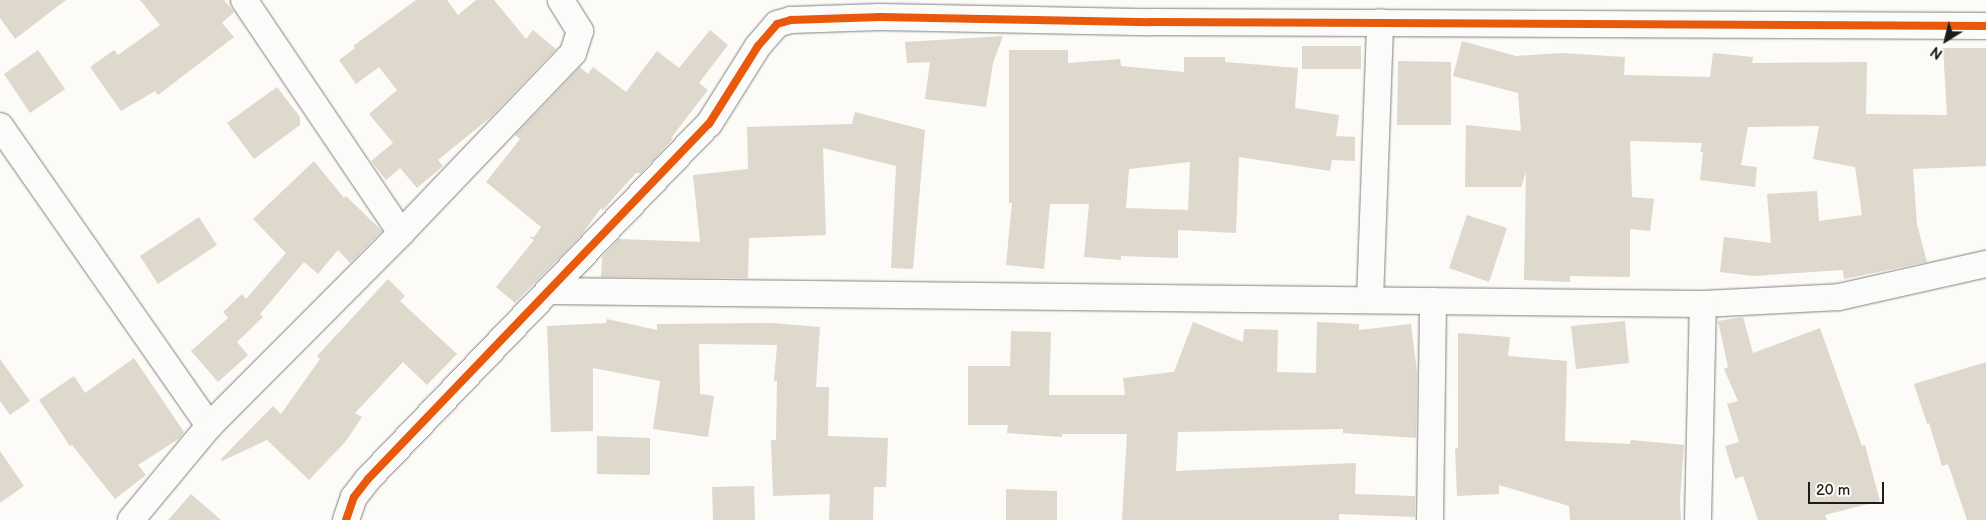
<!DOCTYPE html>
<html>
<head>
<meta charset="utf-8">
<style>
	body { margin:0 }
	#map { position:relative; width:1986px; height:520px; overflow:hidden; background:#fcfbf8; font-family:"Balsamiq Sans",sans-serif }
	div>[style] { position:absolute }
	.building>* { inset:0; background:#ded8cd }
	.roads { filter:drop-shadow(0 0 1px #81807f) drop-shadow(0 0 1px #81807f) }
	.minor>* { height:26px; margin:-13px; padding:0 13px; transform-origin:13px; border-radius:13px; background:#fbfbf9 }
	.cycleway>* { height:8px; margin:-4px; padding:0 4px; transform-origin:4px; border-radius:4px; background:#e8590c }
	span { translate:-50% -50%; white-space:nowrap; text-align:center; line-height:1.15; -webkit-text-stroke:5px #fdfcf7; paint-order:stroke }
	.north { position:absolute; left:1921px; top:15px; width:50px; height:50px; -webkit-text-stroke:4px #fdfcf7; paint-order:stroke; rotate:216deg; font-size:14px; font-weight:700; line-height:20px; text-align:center; color:#1c1c1c }
	.north::after { content:''; display:block; margin:auto; width:18px; height:22px; background:#1c1c1c; clip-path:polygon(50% 0,100% 100%,50% 72%,0 100%) }
	.scale { position:absolute; left:1808px; top:482px; width:76px; height:22px; box-sizing:border-box; border:2px solid #1c1c1c; border-top:0; padding-left:6px; font-size:15px; line-height:18px; white-space:nowrap; color:#1c1c1c; -webkit-text-stroke:4px #fdfcf7; paint-order:stroke }
</style>
</head>
<body>
<div id="map">
	<div class="building">
		<div style="clip-path:polygon(0 0,66px 0,15px 39px,0 18px)"></div>
		<div style="clip-path:polygon(140px 0,224px 0,234px 12px,222px 23px,234px 37px,158px 95px,155px 91px,121px 111px,90px 67px,114px 50px,118px 55px,160px 25px)"></div>
		<div style="clip-path:polygon(416px 0,447px 0,458px 15px,476px 0,494px 0,526px 39px,533px 30px,556px 49px,492px 116px,438px 160px,443px 166px,417px 188px,400px 168px,386px 180px,371px 161px,393px 143px,369px 114px,397px 90px,379px 67px,356px 84px,339px 60px,355px 48px,353px 46px)"></div>
		<div style="clip-path:polygon(710px 30px,728px 45px,699px 83px,708px 90px,671px 138px,673px 139px,641px 173px,636px 173px,602px 211px,602px 207px,579px 238px,515px 303px,496px 287px,534px 240px,529px 237px,534px 237px,541px 227px,486px 182px,520px 139px,515px 135px,580px 67px,588px 74px,593px 67px,626px 92px,657px 51px,679px 68px)"></div>
		<div style="clip-path:polygon(1003px 36px,993px 63px,986px 107px,925px 99px,930px 62px,907px 63px,905px 42px)"></div>
		<div style="clip-path:polygon(1462px 41px,1516px 56px,1561px 53px,1625px 57px,1624px 75px,1710px 77px,1713px 53px,1753px 57px,1752px 63px,1867px 62px,1866px 114px,1947px 115px,1943px 48px,1986px 48px,1986px 166px,1913px 169px,1917px 224px,1927px 262px,1844px 279px,1843px 270px,1753px 276px,1720px 272px,1724px 237px,1771px 243px,1767px 194px,1817px 191px,1819px 221px,1862px 215px,1855px 167px,1813px 159px,1819px 126px,1748px 127px,1741px 165px,1757px 167px,1755px 187px,1700px 180px,1703px 152px,1700px 152px,1702px 143px,1630px 141px,1632px 197px,1654px 199px,1650px 231px,1630px 229px,1630px 277px,1570px 276px,1570px 282px,1524px 280px,1526px 172px,1521px 187px,1465px 187px,1466px 125px,1521px 131px,1518px 93px,1453px 76px)"></div>
		<div style="clip-path:polygon(1302px 46px,1361px 46px,1361px 69px,1302px 69px)"></div>
		<div style="clip-path:polygon(38px 50px,65px 89px,30px 113px,4px 74px)"></div>
		<div style="clip-path:polygon(evenodd,1009px 50px,1068px 50px,1068px 63px,1120px 59px,1121px 66px,1184px 72px,1184px 57px,1225px 57px,1225px 62px,1298px 68px,1295px 108px,1339px 115px,1336px 136px,1355px 137px,1355px 161px,1332px 160px,1330px 171px,1239px 157px,1236px 233px,1178px 230px,1178px 258px,1121px 256px,1121px 260px,1084px 257px,1089px 204px,1050px 204px,1044px 269px,1006px 265px,1012px 203px,1009px 203px,1009px 50px,1190px 162px,1188px 210px,1126px 208px,1129px 169px,1190px 162px)"></div>
		<div style="clip-path:polygon(1398px 61px,1451px 62px,1451px 125px,1397px 125px)"></div>
		<div style="clip-path:polygon(277px 87px,300px 117px,300px 125px,254px 159px,227px 123px)"></div>
		<div style="clip-path:polygon(855px 112px,925px 130px,913px 269px,891px 268px,896px 166px,823px 148px,826px 235px,749px 238px,748px 278px,601px 277px,602px 257px,619px 239px,700px 242px,693px 175px,748px 169px,747px 127px,852px 124px)"></div>
		<div style="clip-path:polygon(314px 161px,344px 198px,346px 196px,382px 231px,350px 263px,338px 250px,318px 274px,304px 262px,260px 314px,263px 317px,237px 342px,248px 355px,218px 382px,191px 351px,228px 318px,223px 312px,242px 294px,246px 299px,286px 253px,253px 219px)"></div>
		<div style="clip-path:polygon(1467px 215px,1507px 228px,1489px 282px,1449px 268px)"></div>
		<div style="clip-path:polygon(199px 217px,217px 245px,158px 284px,140px 256px)"></div>
		<div style="clip-path:polygon(388px 279px,405px 296px,400px 301px,457px 354px,427px 385px,403px 362px,355px 413px,362px 417px,346px 441px,309px 480px,267px 440px,222px 461px,221px 459px,273px 406px,281px 414px,320px 359px,317px 356px)"></div>
		<div style="clip-path:polygon(1743px 317px,1753px 353px,1820px 328px,1862px 446px,1865px 445px,1880px 501px,1825px 515px,1827px 520px,1758px 520px,1743px 476px,1735px 479px,1725px 446px,1739px 442px,1727px 404px,1738px 401px,1724px 369px,1728px 367px,1718px 321px)"></div>
		<div style="clip-path:polygon(607px 319px,657px 330px,657px 324px,772px 323px,820px 327px,816px 387px,829px 387px,828px 436px,888px 438px,886px 487px,874px 487px,873px 520px,829px 520px,830px 494px,773px 496px,771px 440px,776px 440px,777px 381px,774px 381px,777px 345px,699px 344px,700px 394px,714px 396px,708px 437px,653px 429px,660px 381px,593px 368px,593px 431px,551px 432px,547px 326px,606px 323px)"></div>
		<div style="clip-path:polygon(1625px 321px,1629px 363px,1576px 369px,1571px 326px)"></div>
		<div style="clip-path:polygon(1193px 322px,1243px 342px,1244px 329px,1278px 330px,1277px 372px,1316px 373px,1317px 322px,1359px 324px,1359px 330px,1411px 324px,1417px 372px,1416px 438px,1343px 433px,1343px 429px,1178px 432px,1176px 471px,1356px 463px,1355px 494px,1415px 496px,1415px 517px,1339px 514px,1339px 520px,1122px 520px,1127px 434px,1062px 434px,1062px 437px,1007px 433px,1008px 425px,968px 425px,968px 366px,1010px 366px,1011px 331px,1051px 332px,1049px 395px,1125px 395px,1123px 378px,1174px 372px)"></div>
		<div style="clip-path:polygon(1458px 333px,1510px 337px,1508px 356px,1567px 361px,1565px 441px,1630px 444px,1631px 440px,1684px 445px,1680px 501px,1681px 520px,1570px 520px,1569px 506px,1499px 485px,1499px 494px,1457px 496px,1455px 449px,1458px 448px)"></div>
		<div style="clip-path:polygon(134px 358px,184px 432px,180px 438px,138px 465px,146px 475px,115px 499px,72px 445px,70px 446px,39px 400px,74px 376px,85px 393px)"></div>
		<div style="clip-path:polygon(0 359px,30px 401px,10px 415px,0 401px)"></div>
		<div style="clip-path:polygon(1986px 362px,1986px 520px,1967px 520px,1948px 464px,1942px 466px,1929px 423px,1927px 424px,1914px 384px)"></div>
		<div style="clip-path:polygon(597px 436px,650px 438px,650px 475px,597px 474px)"></div>
		<div style="clip-path:polygon(0 451px,24px 486px,0 503px)"></div>
		<div style="clip-path:polygon(754px 486px,755px 520px,713px 520px,712px 487px)"></div>
		<div style="clip-path:polygon(1006px 489px,1057px 491px,1057px 520px,1006px 520px)"></div>
		<div style="clip-path:polygon(191px 494px,221px 520px,168px 520px)"></div>
	</div>
	<div class="roads">
		<div class="minor">
			<div style="left:244px;top:0;width:281px;rotate:56deg"></div>
			<div style="left:0;top:126px;width:366px;rotate:55.1deg"></div>
			<div style="left:549px;top:291px;width:1154px;rotate:0.65deg"></div>
			<div style="left:1703px;top:304px;width:136px;rotate:-2.9deg"></div>
			<div style="left:1839px;top:297px;width:151px;rotate:-12.7deg"></div>
			<div style="left:1370px;top:300px;width:278px;rotate:-87.9deg"></div>
			<div style="left:131px;top:520px;width:122px;rotate:-50.3deg"></div>
			<div style="left:209px;top:426px;width:272px;rotate:-45.1deg"></div>
			<div style="left:401px;top:233px;width:249px;rotate:-46.3deg"></div>
			<div style="left:573px;top:53px;width:23px;rotate:-72deg"></div>
			<div style="left:580px;top:31px;width:36px;rotate:-122deg"></div>
			<div style="left:346px;top:520px;width:24px;rotate:-71deg"></div>
			<div style="left:354px;top:497px;width:23px;rotate:-52deg"></div>
			<div style="left:368px;top:479px;width:492px;rotate:-46.2deg"></div>
			<div style="left:709px;top:124px;width:92px;rotate:-57.9deg"></div>
			<div style="left:758px;top:46px;width:29px;rotate:-49deg"></div>
			<div style="left:777px;top:24px;width:15px;rotate:-16deg"></div>
			<div style="left:791px;top:20px;width:89px;rotate:-1.9deg"></div>
			<div style="left:880px;top:17px;width:271px;rotate:1.1deg"></div>
			<div style="left:1151px;top:22px;width:835px;rotate:0.27deg"></div>
			<div style="left:1430px;top:520px;width:219px;rotate:-89.2deg"></div>
			<div style="left:1698px;top:520px;width:216px;rotate:-88.7deg"></div>
		</div>
	</div>
	<div class="cycleway">
		<div style="left:346px;top:520px;width:24px;rotate:-71deg"></div>
		<div style="left:354px;top:497px;width:23px;rotate:-52deg"></div>
		<div style="left:368px;top:479px;width:492px;rotate:-46.2deg"></div>
		<div style="left:709px;top:124px;width:92px;rotate:-57.9deg"></div>
		<div style="left:758px;top:46px;width:29px;rotate:-49deg"></div>
		<div style="left:777px;top:24px;width:15px;rotate:-16deg"></div>
		<div style="left:791px;top:20px;width:89px;rotate:-1.9deg"></div>
		<div style="left:880px;top:17px;width:271px;rotate:1.1deg"></div>
		<div style="left:1151px;top:22px;width:835px;rotate:0.27deg"></div>
	</div>
	<div class="north">N</div>
	<div class="scale">20 m</div>
</div>
</body>
</html>
